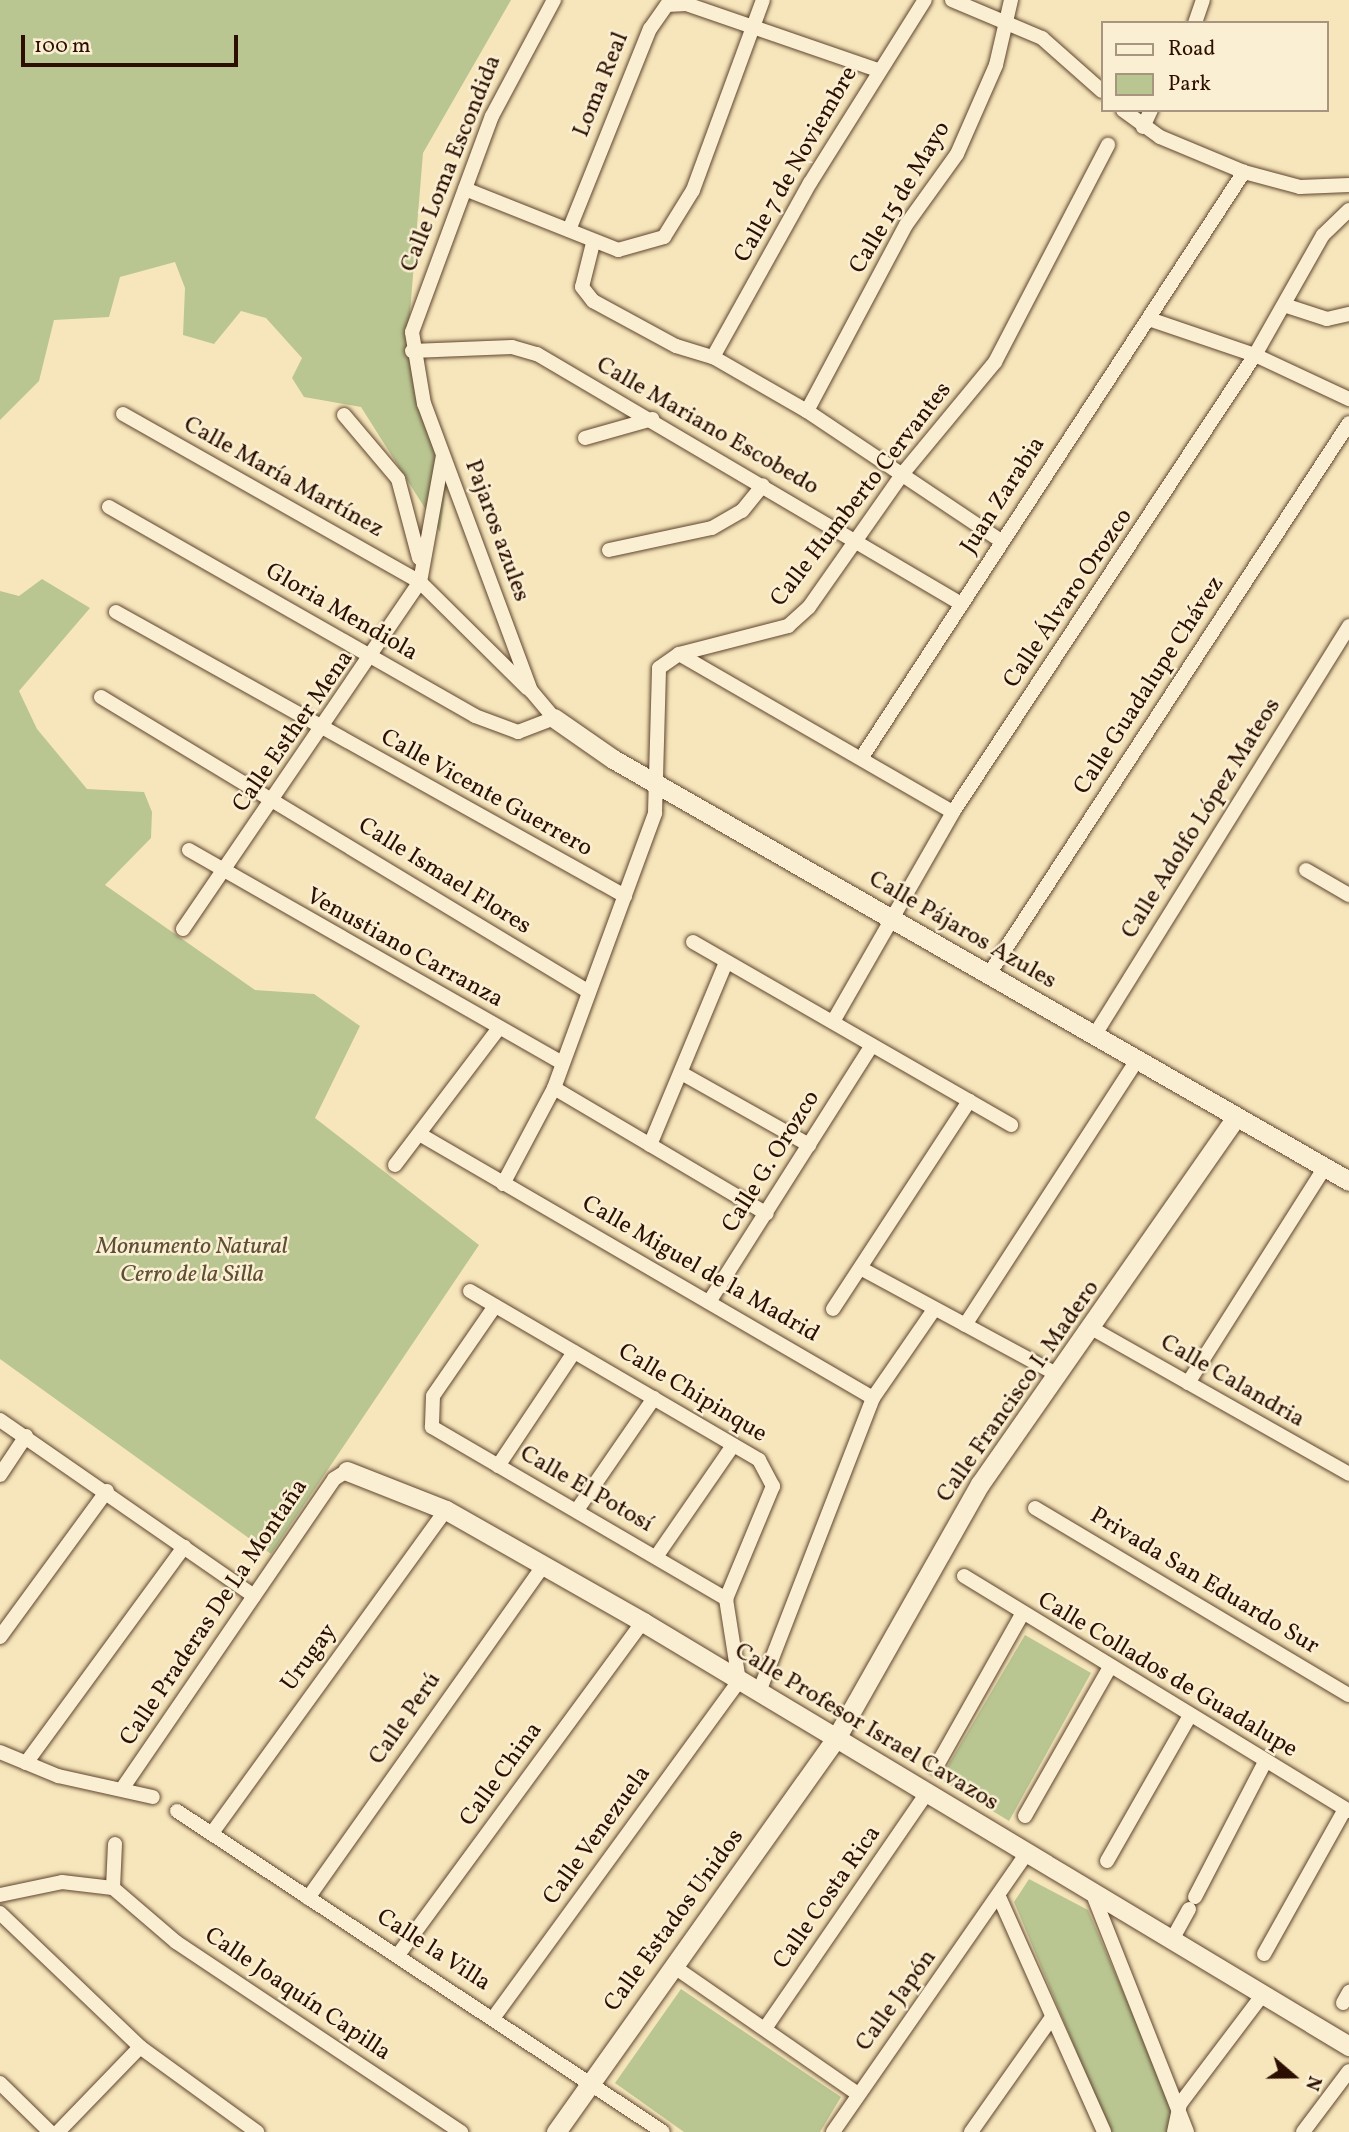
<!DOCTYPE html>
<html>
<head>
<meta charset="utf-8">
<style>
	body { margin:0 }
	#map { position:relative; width:1349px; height:2132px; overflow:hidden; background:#f7e6bb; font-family:Vollkorn,serif }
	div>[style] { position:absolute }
	.green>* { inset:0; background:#bac692 }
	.roads { filter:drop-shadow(0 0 2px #5f452f) drop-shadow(0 0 2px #5f452f) }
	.street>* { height:14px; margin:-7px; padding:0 7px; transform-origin:7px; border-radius:7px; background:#faefd3 }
	.secondary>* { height:19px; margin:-9.5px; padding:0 9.5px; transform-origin:9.5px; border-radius:9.5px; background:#faefd3 }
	span { translate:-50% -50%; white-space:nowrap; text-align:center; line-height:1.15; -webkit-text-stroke:5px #faefd3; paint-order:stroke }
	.street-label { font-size:24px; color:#2c0f00 }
	.park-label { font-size:24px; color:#5e4f33; font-style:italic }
	.legend { position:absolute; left:1101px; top:21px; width:228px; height:91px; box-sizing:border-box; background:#faefd3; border:2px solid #a8957f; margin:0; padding:9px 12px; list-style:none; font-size:21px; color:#2c0f00 }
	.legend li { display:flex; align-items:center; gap:14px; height:35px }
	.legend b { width:35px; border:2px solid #a8957f }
	.north { position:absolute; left:1258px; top:2041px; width:70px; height:70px; -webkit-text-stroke:5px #faefd3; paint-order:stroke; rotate:110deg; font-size:19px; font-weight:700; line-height:28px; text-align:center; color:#2c0f00 }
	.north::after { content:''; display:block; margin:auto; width:24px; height:32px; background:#2c0f00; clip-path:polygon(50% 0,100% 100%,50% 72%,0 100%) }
	.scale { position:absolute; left:21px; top:35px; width:217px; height:32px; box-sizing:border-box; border:4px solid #2c0f00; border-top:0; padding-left:9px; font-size:21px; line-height:24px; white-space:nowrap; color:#2c0f00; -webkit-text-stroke:5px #faefd3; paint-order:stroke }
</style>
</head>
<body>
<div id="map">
	<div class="green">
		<div style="clip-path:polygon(0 0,511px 0,423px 153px,408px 337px,423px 415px,446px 485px,440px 532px,361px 407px,304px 397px,292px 378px,302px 358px,266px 318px,241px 311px,214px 344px,183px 335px,185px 288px,175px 262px,120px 277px,109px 317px,54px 320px,39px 381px,0 420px)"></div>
		<div style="clip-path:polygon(42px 579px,90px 608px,19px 691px,37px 729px,87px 789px,144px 792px,152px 812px,151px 838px,105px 885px,255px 990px,314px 994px,360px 1026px,315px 1118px,479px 1245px,271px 1554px,0 1359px,0 591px,19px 596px)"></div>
		<div style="clip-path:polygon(1025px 1635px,1091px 1673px,1009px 1821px,940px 1779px)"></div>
		<div style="clip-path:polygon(1029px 1879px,1088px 1910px,1173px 2108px,1168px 2132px,1110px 2132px,1014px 1902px)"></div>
		<div style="clip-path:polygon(681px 1989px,841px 2097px,820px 2132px,684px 2132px,615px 2083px)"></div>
	</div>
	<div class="roads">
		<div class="street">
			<div style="left:952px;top:0;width:98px;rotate:22.9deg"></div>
			<div style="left:1042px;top:38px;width:80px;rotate:41.5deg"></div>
			<div style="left:1195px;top:23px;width:24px;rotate:-71deg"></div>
			<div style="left:1123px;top:110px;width:46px;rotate:36.1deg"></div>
			<div style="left:1160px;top:137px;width:91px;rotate:22.6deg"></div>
			<div style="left:1244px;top:172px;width:58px;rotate:15deg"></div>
			<div style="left:1300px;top:187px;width:49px;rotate:-2.3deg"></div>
			<div style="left:1143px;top:127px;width:19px;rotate:-65deg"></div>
			<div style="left:465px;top:189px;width:165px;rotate:21.7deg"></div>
			<div style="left:618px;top:250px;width:48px;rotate:-15.8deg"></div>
			<div style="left:664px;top:237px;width:55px;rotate:-58.3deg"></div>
			<div style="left:693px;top:190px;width:202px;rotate:-69.8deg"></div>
			<div style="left:569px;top:230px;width:217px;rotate:-68.1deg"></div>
			<div style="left:650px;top:29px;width:29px;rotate:-55deg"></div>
			<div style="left:667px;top:5px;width:19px;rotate:-3deg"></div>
			<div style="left:686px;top:4px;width:203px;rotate:19deg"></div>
			<div style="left:593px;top:243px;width:45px;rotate:104deg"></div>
			<div style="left:582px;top:287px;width:18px;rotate:52deg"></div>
			<div style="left:593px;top:301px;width:94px;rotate:28.5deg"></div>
			<div style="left:676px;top:346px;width:39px;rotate:17deg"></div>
			<div style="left:713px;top:357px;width:108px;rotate:29.9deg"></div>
			<div style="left:807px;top:411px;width:232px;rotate:33.8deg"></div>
			<div style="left:1287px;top:306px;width:42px;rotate:18deg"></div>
			<div style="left:1327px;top:319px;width:23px;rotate:-13deg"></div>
			<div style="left:1149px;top:319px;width:112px;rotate:18.8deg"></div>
			<div style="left:1255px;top:355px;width:104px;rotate:25.1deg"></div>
			<div style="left:412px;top:351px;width:100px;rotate:-2.3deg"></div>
			<div style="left:512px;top:347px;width:26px;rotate:16deg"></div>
			<div style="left:537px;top:354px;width:493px;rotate:30.5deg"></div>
			<div style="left:713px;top:357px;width:199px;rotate:-60.9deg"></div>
			<div style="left:810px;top:183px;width:216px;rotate:-57.9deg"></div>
			<div style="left:807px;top:411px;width:211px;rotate:-62deg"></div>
			<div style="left:906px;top:225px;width:87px;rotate:-54.3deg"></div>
			<div style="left:957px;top:154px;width:97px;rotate:-66.3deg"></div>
			<div style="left:996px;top:65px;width:67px;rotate:-77deg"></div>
			<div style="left:123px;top:414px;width:341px;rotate:29.5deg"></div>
			<div style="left:420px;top:582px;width:151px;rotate:44.7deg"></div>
			<div style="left:344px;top:415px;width:84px;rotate:49.8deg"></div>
			<div style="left:398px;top:479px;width:82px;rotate:75.1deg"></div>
			<div style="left:585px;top:438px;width:70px;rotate:-15.8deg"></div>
			<div style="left:109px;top:507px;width:421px;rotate:29.7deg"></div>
			<div style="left:475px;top:716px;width:46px;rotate:20.4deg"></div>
			<div style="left:518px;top:732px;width:39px;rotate:-21deg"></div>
			<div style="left:554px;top:718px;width:35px;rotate:-130deg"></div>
			<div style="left:531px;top:691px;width:306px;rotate:-110.4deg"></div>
			<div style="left:424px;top:404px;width:73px;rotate:-99.5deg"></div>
			<div style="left:412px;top:332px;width:230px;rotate:-69.7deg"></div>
			<div style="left:492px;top:116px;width:132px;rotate:-61.9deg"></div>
			<div style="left:609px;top:550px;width:105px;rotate:-12.1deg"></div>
			<div style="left:712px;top:528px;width:34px;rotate:-30deg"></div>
			<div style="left:742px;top:511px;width:33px;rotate:-51deg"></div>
			<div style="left:116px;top:612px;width:583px;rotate:29.16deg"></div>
			<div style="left:679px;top:654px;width:316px;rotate:30deg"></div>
			<div style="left:101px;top:697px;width:570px;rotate:31.15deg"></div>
			<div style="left:862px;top:757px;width:699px;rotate:-56.86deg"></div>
			<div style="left:189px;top:850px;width:430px;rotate:29.7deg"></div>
			<div style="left:1306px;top:870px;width:50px;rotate:30.2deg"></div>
			<div style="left:183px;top:929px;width:420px;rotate:-55.7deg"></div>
			<div style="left:420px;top:582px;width:128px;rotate:-79.7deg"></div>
			<div style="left:693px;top:942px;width:367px;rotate:29.9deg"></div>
			<div style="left:989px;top:974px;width:658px;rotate:-56.84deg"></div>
			<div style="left:834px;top:1020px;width:240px;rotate:-60.2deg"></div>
			<div style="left:953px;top:812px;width:548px;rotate:-56.54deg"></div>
			<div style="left:1255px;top:355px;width:138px;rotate:-60.5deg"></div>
			<div style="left:1323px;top:235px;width:36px;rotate:-44deg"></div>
			<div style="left:1094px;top:1036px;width:483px;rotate:-58.1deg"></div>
			<div style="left:683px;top:1074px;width:145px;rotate:29.4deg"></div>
			<div style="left:554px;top:1088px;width:247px;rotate:30.6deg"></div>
			<div style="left:421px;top:1135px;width:523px;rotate:30.19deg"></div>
			<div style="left:650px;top:1145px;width:198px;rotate:-67.4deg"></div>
			<div style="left:395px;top:1165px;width:172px;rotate:-52.8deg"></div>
			<div style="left:503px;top:1184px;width:109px;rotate:-62deg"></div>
			<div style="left:554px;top:1088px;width:293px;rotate:-69.8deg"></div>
			<div style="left:655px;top:813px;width:145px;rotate:-88.4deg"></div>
			<div style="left:659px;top:668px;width:24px;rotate:-35deg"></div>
			<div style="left:679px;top:654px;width:113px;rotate:-14.4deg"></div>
			<div style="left:788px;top:626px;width:28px;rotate:-42deg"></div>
			<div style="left:809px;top:607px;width:165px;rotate:-54.9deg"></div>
			<div style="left:904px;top:472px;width:143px;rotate:-50.4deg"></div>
			<div style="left:995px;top:362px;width:245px;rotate:-62.5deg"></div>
			<div style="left:862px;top:1269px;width:223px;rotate:28.4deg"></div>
			<div style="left:470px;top:1291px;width:335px;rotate:30.3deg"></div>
			<div style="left:759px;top:1460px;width:30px;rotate:62deg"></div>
			<div style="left:773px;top:1486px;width:122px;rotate:112.6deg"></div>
			<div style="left:726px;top:1599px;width:83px;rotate:81deg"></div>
			<div style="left:739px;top:1681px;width:417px;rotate:126.1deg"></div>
			<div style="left:709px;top:1302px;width:304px;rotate:-57.6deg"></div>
			<div style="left:495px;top:1306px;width:109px;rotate:124.6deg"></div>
			<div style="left:433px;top:1396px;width:31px;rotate:92deg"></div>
			<div style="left:432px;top:1427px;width:341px;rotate:30.3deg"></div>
			<div style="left:833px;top:1309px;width:249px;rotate:-56.8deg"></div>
			<div style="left:965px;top:1325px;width:314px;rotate:-57deg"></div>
			<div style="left:1093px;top:1329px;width:294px;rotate:29.5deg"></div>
			<div style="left:1188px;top:1383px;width:256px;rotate:-57.6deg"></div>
			<div style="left:0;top:1420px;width:309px;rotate:34.7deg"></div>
			<div style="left:498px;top:1466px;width:137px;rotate:-56.3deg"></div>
			<div style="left:0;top:1475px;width:47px;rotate:-56.3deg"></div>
			<div style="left:1035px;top:1508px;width:365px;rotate:30.8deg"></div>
			<div style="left:577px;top:1510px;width:136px;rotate:-55.5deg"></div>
			<div style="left:656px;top:1557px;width:134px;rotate:-55.4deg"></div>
			<div style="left:964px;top:1576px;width:451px;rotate:31.4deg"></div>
			<div style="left:0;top:1637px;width:181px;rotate:-53.8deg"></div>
			<div style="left:759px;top:1692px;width:315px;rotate:-68.8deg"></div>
			<div style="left:873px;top:1398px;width:106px;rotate:-55.4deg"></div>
			<div style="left:0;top:1752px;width:63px;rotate:22.5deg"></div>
			<div style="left:58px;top:1776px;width:97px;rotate:12.5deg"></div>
			<div style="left:26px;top:1763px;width:268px;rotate:-53.8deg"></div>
			<div style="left:936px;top:1767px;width:173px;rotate:-60.6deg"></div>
			<div style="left:124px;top:1786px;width:372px;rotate:-55.6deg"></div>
			<div style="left:334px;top:1479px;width:15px;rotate:-32deg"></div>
			<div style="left:177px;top:1811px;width:582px;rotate:33.44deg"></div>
			<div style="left:1025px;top:1816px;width:169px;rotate:-60.3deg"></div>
			<div style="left:212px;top:1833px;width:399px;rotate:-54.1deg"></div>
			<div style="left:1107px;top:1861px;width:166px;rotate:-60.3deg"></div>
			<div style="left:113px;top:1888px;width:83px;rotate:40.6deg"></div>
			<div style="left:176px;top:1942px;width:343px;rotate:33.7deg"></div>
			<div style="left:1092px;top:1892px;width:258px;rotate:68.4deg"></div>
			<div style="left:0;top:1895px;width:63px;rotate:-11.8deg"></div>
			<div style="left:62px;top:1882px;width:51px;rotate:6.7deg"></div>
			<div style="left:113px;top:1888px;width:44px;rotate:-87.4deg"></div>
			<div style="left:1195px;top:1897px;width:152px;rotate:-62.6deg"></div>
			<div style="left:308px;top:1898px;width:405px;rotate:-54.7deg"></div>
			<div style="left:1000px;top:1899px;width:255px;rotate:65.9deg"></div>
			<div style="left:0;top:1913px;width:194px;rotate:43.7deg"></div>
			<div style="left:140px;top:2047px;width:145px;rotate:36deg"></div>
			<div style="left:1173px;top:1938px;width:33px;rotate:-61deg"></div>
			<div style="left:1264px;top:1954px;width:166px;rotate:-60.8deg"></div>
			<div style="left:398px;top:1955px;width:413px;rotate:-53.7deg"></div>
			<div style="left:673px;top:1966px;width:225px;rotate:34.7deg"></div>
			<div style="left:1343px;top:2003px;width:13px;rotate:-61deg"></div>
			<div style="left:766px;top:2027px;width:283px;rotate:-55.5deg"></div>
			<div style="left:0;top:2083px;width:70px;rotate:44.4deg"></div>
			<div style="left:58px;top:2132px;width:118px;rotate:-46deg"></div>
			<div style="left:833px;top:2132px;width:340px;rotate:-55.2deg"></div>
			<div style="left:971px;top:2132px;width:141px;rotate:-54.8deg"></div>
			<div style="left:1174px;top:2132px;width:29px;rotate:-78deg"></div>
			<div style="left:1180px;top:2104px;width:139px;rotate:-52.9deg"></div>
			<div style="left:1303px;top:2132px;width:76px;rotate:-53deg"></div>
		</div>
		<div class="secondary">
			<div style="left:554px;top:718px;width:72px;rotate:34.8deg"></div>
			<div style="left:613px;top:759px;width:848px;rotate:29.83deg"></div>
			<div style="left:347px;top:1471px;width:106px;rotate:21.5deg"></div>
			<div style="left:446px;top:1510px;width:227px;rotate:29.6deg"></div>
			<div style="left:643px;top:1622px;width:824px;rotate:30.99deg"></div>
			<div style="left:556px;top:2132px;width:481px;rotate:-54.6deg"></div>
			<div style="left:835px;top:1740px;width:294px;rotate:-60.5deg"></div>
			<div style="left:980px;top:1484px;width:447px;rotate:-55.1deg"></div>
		</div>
	</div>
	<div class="street-label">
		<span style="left:602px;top:85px;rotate:-68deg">Loma Real</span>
		<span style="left:452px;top:164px;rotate:-68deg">Calle Loma Escondida</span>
		<span style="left:797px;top:165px;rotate:-60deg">Calle 7 de Noviembre</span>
		<span style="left:901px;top:198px;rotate:-59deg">Calle 15 de Mayo</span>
		<span style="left:707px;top:427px;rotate:30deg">Calle Mariano Escobedo</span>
		<span style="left:283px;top:478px;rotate:29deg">Calle María Martínez</span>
		<span style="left:862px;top:495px;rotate:-52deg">Calle Humberto Cervantes</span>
		<span style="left:1004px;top:496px;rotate:-57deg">Juan Zarabia</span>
		<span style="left:496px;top:531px;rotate:70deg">Pajaros azules</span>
		<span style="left:1069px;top:599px;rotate:-56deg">Calle Álvaro Orozco</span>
		<span style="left:341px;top:613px;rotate:30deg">Gloria Mendiola</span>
		<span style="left:1150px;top:686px;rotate:-57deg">Calle Guadalupe Chávez</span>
		<span style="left:294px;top:732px;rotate:-55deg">Calle Esther Mena</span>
		<span style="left:486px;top:794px;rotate:29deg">Calle Vicente Guerrero</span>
		<span style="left:1202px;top:819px;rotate:-58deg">Calle Adolfo López Mateos</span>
		<span style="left:444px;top:877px;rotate:32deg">Calle Ismael Flores</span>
		<span style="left:962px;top:931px;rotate:30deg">Calle Pájaros Azules</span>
		<span style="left:404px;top:949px;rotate:29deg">Venustiano Carranza</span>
		<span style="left:772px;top:1162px;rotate:-58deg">Calle G. Orozco</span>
		<span style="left:700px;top:1270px;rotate:30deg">Calle Miguel de la Madrid</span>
		<span style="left:1232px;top:1382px;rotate:30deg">Calle Calandria</span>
		<span style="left:1019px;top:1392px;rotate:-55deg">Calle Francisco I. Madero</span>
		<span style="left:692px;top:1394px;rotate:31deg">Calle Chipinque</span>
		<span style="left:586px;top:1490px;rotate:30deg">Calle El Potosí</span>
		<span style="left:1204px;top:1582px;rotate:31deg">Privada San Eduardo Sur</span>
		<span style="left:215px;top:1613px;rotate:-56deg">Calle Praderas De La Montaña</span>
		<span style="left:310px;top:1658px;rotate:-54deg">Urugay</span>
		<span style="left:1167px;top:1676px;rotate:31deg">Calle Collados de Guadalupe</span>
		<span style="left:406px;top:1719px;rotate:-55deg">Calle Perú</span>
		<span style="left:866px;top:1728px;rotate:31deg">Calle Profesor Israel Cavazos</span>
		<span style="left:502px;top:1775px;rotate:-54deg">Calle China</span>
		<span style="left:598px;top:1836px;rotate:-54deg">Calle Venezuela</span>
		<span style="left:828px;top:1898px;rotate:-55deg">Calle Costa Rica</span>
		<span style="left:675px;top:1921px;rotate:-54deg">Calle Estados Unidos</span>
		<span style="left:433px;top:1951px;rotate:33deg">Calle la Villa</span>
		<span style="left:297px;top:1995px;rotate:34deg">Calle Joaquín Capilla</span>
		<span style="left:897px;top:2001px;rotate:-54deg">Calle Japón</span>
	</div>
	<div class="park-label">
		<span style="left:192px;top:1262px">Monumento Natural<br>Cerro de la Silla</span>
	</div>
	<ul class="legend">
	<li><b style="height:9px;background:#faefd3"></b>Road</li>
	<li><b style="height:19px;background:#bac692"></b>Park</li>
	</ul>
	<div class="north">N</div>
	<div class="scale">100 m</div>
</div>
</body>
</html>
